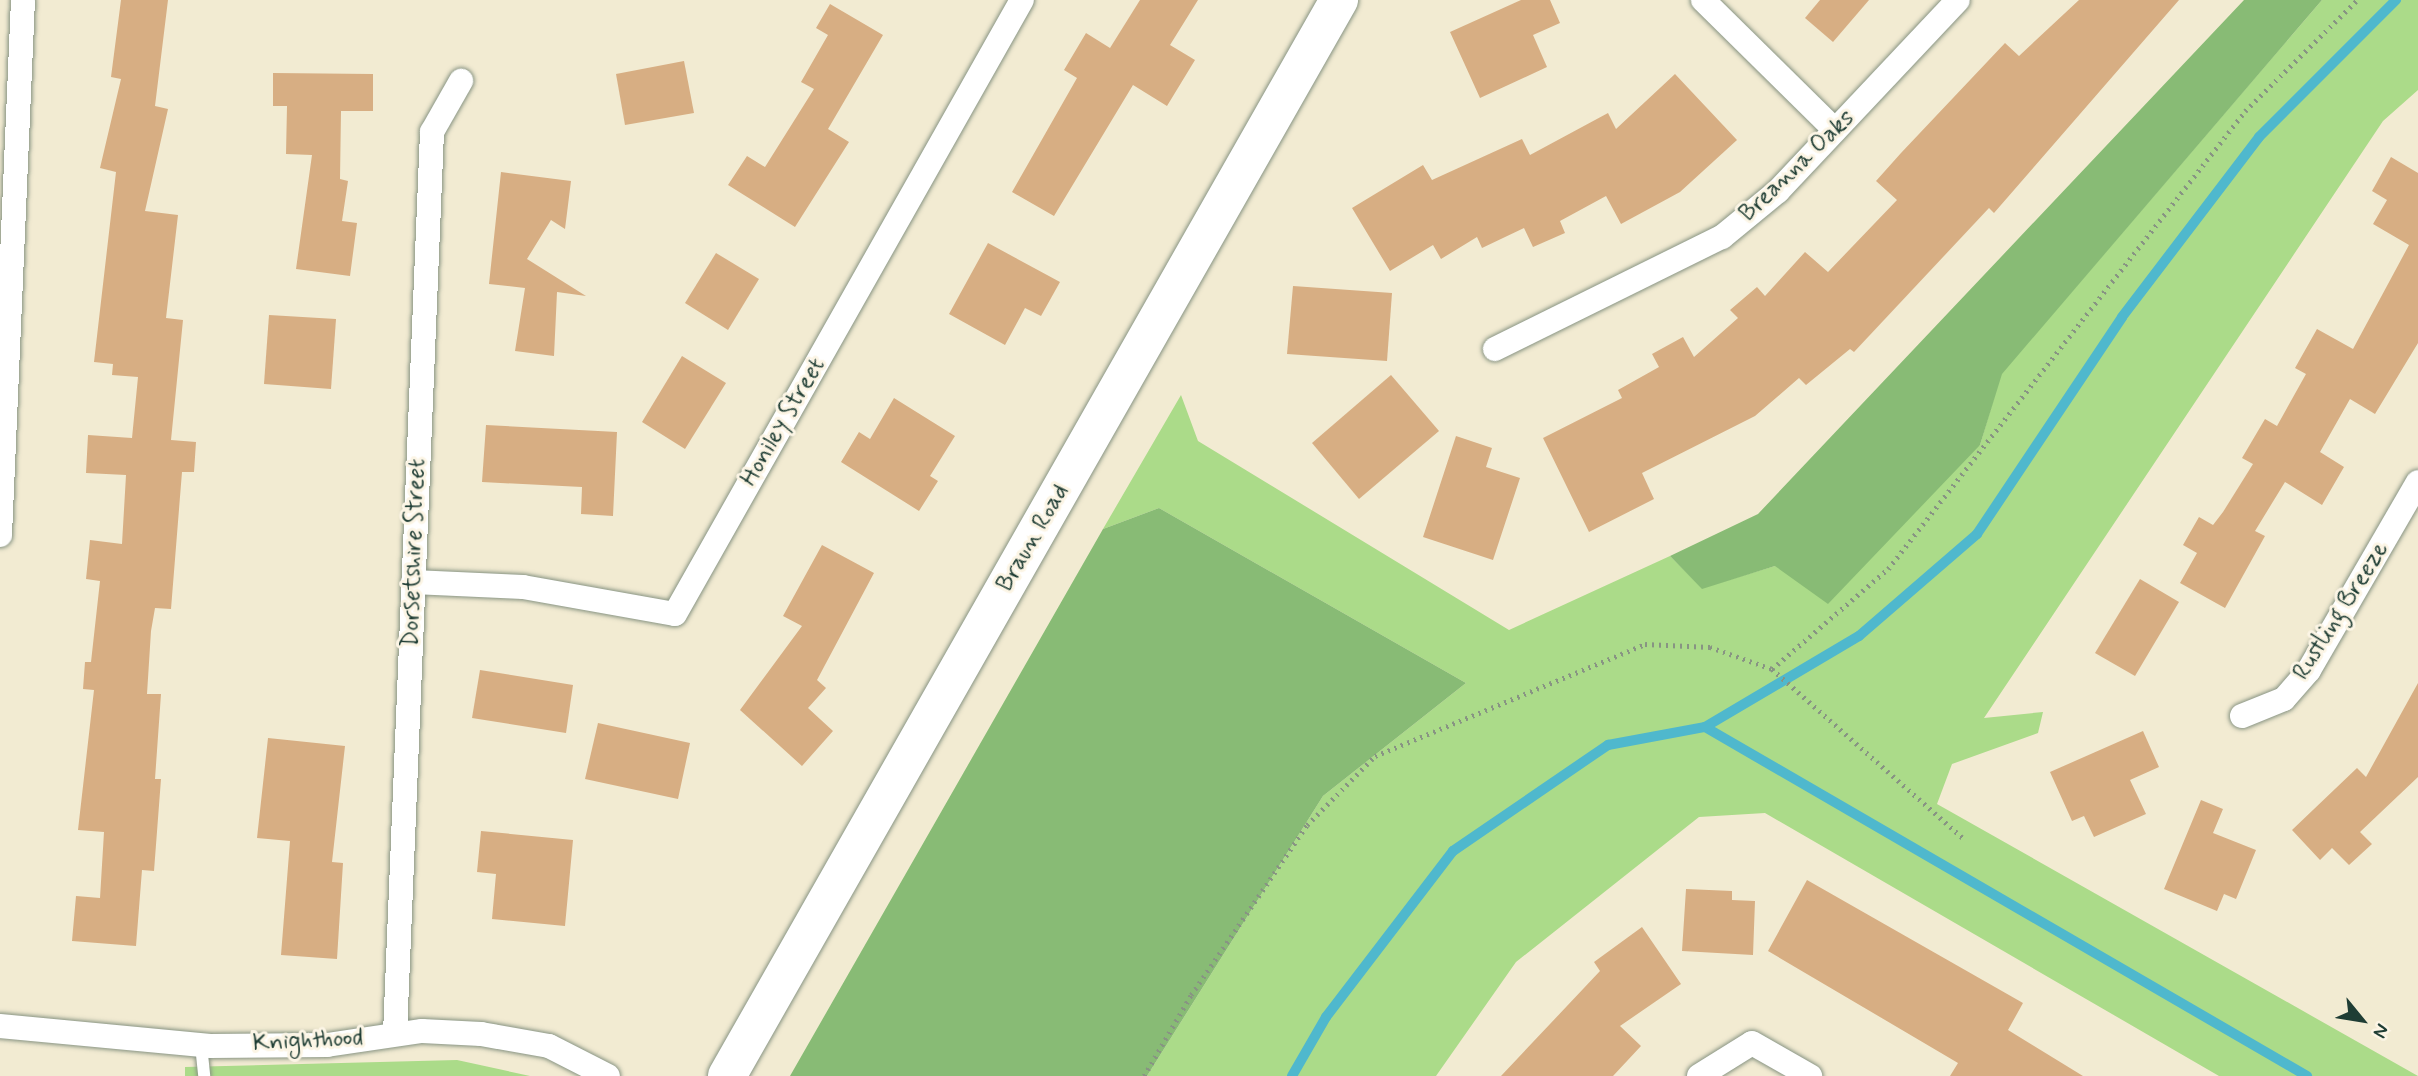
<!DOCTYPE html>
<html>
<head>
<meta charset="utf-8">
<style>
	body { margin:0 }
	#map { position:relative; width:2418px; height:1076px; overflow:hidden; background:#f2ebd2; font-family:Mynerve,sans-serif }
	div>[style] { position:absolute }
	.green>* { inset:0; background:#abdb89 }
	.forest>* { inset:0; background:#88bb75 }
	.stream>* { height:10px; margin:-5px; padding:0 5px; transform-origin:5px; border-radius:5px; background:#4fb8cd }
	.building>* { inset:0; background:#d7ae83 }
	.path>* { height:4.5px; margin-top:-2.25px; transform-origin:0; background:repeating-linear-gradient(90deg,#889483 0 2px,transparent 0 7px) }
	.roads { filter:drop-shadow(0 0 2px #889483) drop-shadow(0 0 2px #889483) }
	.lane>* { height:12px; margin:-6px; padding:0 6px; transform-origin:6px; border-radius:6px; background:#fff }
	.street>* { height:24px; margin:-12px; padding:0 12px; transform-origin:12px; border-radius:12px; background:#fff }
	.primary>* { height:38px; margin:-19px; padding:0 19px; transform-origin:19px; border-radius:19px; background:#fff }
	span { translate:-50% -50%; white-space:nowrap; text-align:center; line-height:1.15; -webkit-text-stroke:6px #fcf5e5; paint-order:stroke }
	.street-label { font-size:24px; color:#1f3d34 }
	.north { position:absolute; left:2327px; top:985px; width:70px; height:70px; -webkit-text-stroke:5px #fcf5e5; paint-order:stroke; rotate:120deg; font-size:19px; font-weight:700; line-height:28px; text-align:center; color:#1f3d34 }
	.north::after { content:''; display:block; margin:auto; width:24px; height:32px; background:#1f3d34; clip-path:polygon(50% 0,100% 100%,50% 72%,0 100%) }
</style>
</head>
<body>
<div id="map">
	<div class="green">
		<div style="clip-path:polygon(2322px 0,2418px 0,2418px 90px,2383px 121px,1984px 718px,2043px 712px,2038px 733px,1952px 764px,1937px 804px,2418px 1076px,2219px 1076px,1765px 813px,1699px 817px,1516px 962px,1436px 1076px,1147px 1076px,1323px 796px,1466px 683px,1159px 508px,1103px 529px,1181px 395px,1198px 441px,1509px 630px,1670px 556px,1702px 588px,1775px 566px,1980px 445px,2001px 374px)"></div>
		<div style="clip-path:polygon(457px 1060px,530px 1076px,185px 1076px,185px 1067px)"></div>
	</div>
	<div class="forest">
		<div style="clip-path:polygon(2244px 0,2322px 0,2002px 374px,1980px 445px,1828px 604px,1775px 566px,1702px 589px,1670px 556px,1758px 514px)"></div>
		<div style="clip-path:polygon(1159px 508px,1466px 683px,1323px 796px,1147px 1076px,790px 1076px,1103px 529px)"></div>
	</div>
	<div class="stream">
		<div style="left:1705px;top:727px;width:696px;rotate:30.1deg"></div>
		<div style="left:1292px;top:1076px;width:68px;rotate:-60deg"></div>
		<div style="left:1326px;top:1017px;width:209px;rotate:-52.6deg"></div>
		<div style="left:1453px;top:851px;width:188px;rotate:-34.4deg"></div>
		<div style="left:1608px;top:745px;width:99px;rotate:-10.5deg"></div>
		<div style="left:1705px;top:727px;width:179px;rotate:-30.6deg"></div>
		<div style="left:1859px;top:636px;width:156px;rotate:-40.8deg"></div>
		<div style="left:1977px;top:534px;width:261px;rotate:-56.2deg"></div>
		<div style="left:2122px;top:317px;width:226px;rotate:-52.7deg"></div>
		<div style="left:2259px;top:137px;width:194px;rotate:-45deg"></div>
	</div>
	<div class="building">
		<div style="clip-path:polygon(121px 0,168px 0,155px 106px,168px 109px,145px 211px,178px 215px,166px 318px,183px 320px,171px 440px,196px 442px,194px 472px,182px 472px,171px 609px,155px 608px,151px 631px,147px 694px,161px 694px,155px 779px,161px 779px,154px 871px,142px 870px,136px 946px,72px 941px,76px 896px,100px 898px,104px 832px,78px 830px,94px 690px,83px 689px,85px 662px,91px 662px,100px 581px,86px 579px,90px 540px,122px 544px,126px 475px,86px 473px,88px 435px,132px 438px,138px 377px,112px 375px,113px 364px,94px 362px,116px 172px,100px 168px,121px 79px,111px 77px)"></div>
		<div style="clip-path:polygon(1140px 0,1198px 0,1170px 45px,1195px 60px,1167px 106px,1133px 85px,1054px 216px,1012px 192px,1077px 78px,1064px 70px,1086px 33px,1110px 48px)"></div>
		<div style="clip-path:polygon(1521px 0,1550px 0,1560px 23px,1533px 35px,1547px 67px,1480px 98px,1450px 32px)"></div>
		<div style="clip-path:polygon(1820px 0,1869px 0,1833px 42px,1805px 18px)"></div>
		<div style="clip-path:polygon(2079px 0,2179px 0,1994px 213px,1989px 208px,1854px 352px,1850px 349px,1806px 385px,1799px 378px,1755px 416px,1642px 473px,1654px 499px,1589px 532px,1543px 438px,1622px 398px,1618px 390px,1659px 367px,1652px 354px,1683px 337px,1694px 357px,1738px 318px,1730px 310px,1757px 287px,1765px 296px,1805px 252px,1828px 272px,1897px 200px,1876px 181px,1901px 153px,2005px 43px,2019px 56px)"></div>
		<div style="clip-path:polygon(830px 4px,883px 35px,828px 129px,849px 142px,795px 227px,728px 185px,747px 156px,765px 167px,814px 89px,801px 82px,828px 35px,816px 28px)"></div>
		<div style="clip-path:polygon(684px 61px,694px 113px,625px 125px,616px 74px)"></div>
		<div style="clip-path:polygon(273px 73px,373px 74px,373px 111px,341px 111px,340px 179px,348px 181px,342px 221px,357px 223px,350px 276px,296px 269px,312px 155px,286px 154px,287px 106px,273px 106px)"></div>
		<div style="clip-path:polygon(1675px 74px,1737px 140px,1680px 192px,1621px 224px,1606px 196px,1560px 221px,1565px 233px,1533px 247px,1524px 228px,1482px 248px,1477px 237px,1441px 259px,1433px 245px,1390px 271px,1352px 208px,1423px 165px,1432px 180px,1522px 139px,1530px 155px,1608px 113px,1616px 129px)"></div>
		<div style="clip-path:polygon(2391px 157px,2418px 173px,2418px 343px,2375px 414px,2350px 399px,2320px 452px,2344px 467px,2322px 505px,2285px 482px,2255px 531px,2265px 536px,2225px 608px,2180px 583px,2197px 553px,2183px 545px,2199px 517px,2213px 525px,2223px 512px,2253px 464px,2242px 458px,2265px 419px,2277px 426px,2306px 374px,2295px 368px,2317px 329px,2353px 349px,2409px 245px,2373px 224px,2387px 200px,2372px 191px)"></div>
		<div style="clip-path:polygon(501px 172px,571px 181px,565px 229px,551px 220px,527px 259px,586px 296px,557px 292px,554px 356px,515px 351px,525px 288px,489px 284px)"></div>
		<div style="clip-path:polygon(988px 243px,1060px 282px,1041px 316px,1025px 308px,1005px 345px,949px 314px)"></div>
		<div style="clip-path:polygon(716px 253px,759px 279px,728px 330px,685px 303px)"></div>
		<div style="clip-path:polygon(1293px 286px,1392px 293px,1387px 361px,1287px 354px)"></div>
		<div style="clip-path:polygon(269px 315px,336px 319px,331px 389px,264px 384px)"></div>
		<div style="clip-path:polygon(682px 356px,726px 383px,685px 449px,642px 422px)"></div>
		<div style="clip-path:polygon(1391px 375px,1439px 431px,1359px 499px,1312px 443px)"></div>
		<div style="clip-path:polygon(894px 398px,955px 436px,930px 476px,938px 481px,919px 511px,841px 462px,859px 432px,870px 439px)"></div>
		<div style="clip-path:polygon(486px 425px,617px 432px,613px 516px,581px 514px,582px 487px,482px 482px)"></div>
		<div style="clip-path:polygon(1456px 436px,1492px 448px,1486px 467px,1520px 478px,1493px 560px,1423px 537px)"></div>
		<div style="clip-path:polygon(822px 545px,874px 573px,817px 680px,826px 688px,808px 708px,833px 731px,802px 766px,740px 710px,802px 626px,783px 616px)"></div>
		<div style="clip-path:polygon(2140px 579px,2179px 602px,2135px 676px,2095px 653px)"></div>
		<div style="clip-path:polygon(480px 670px,573px 685px,566px 733px,472px 718px)"></div>
		<div style="clip-path:polygon(2418px 683px,2418px 777px,2360px 832px,2372px 844px,2349px 865px,2332px 848px,2320px 860px,2292px 830px,2357px 768px,2366px 777px)"></div>
		<div style="clip-path:polygon(598px 723px,690px 743px,678px 799px,585px 779px)"></div>
		<div style="clip-path:polygon(2143px 731px,2159px 767px,2130px 780px,2146px 814px,2094px 837px,2084px 816px,2072px 821px,2050px 772px)"></div>
		<div style="clip-path:polygon(268px 738px,345px 746px,332px 862px,343px 863px,337px 959px,281px 955px,290px 841px,257px 838px)"></div>
		<div style="clip-path:polygon(2201px 800px,2223px 809px,2213px 833px,2256px 850px,2236px 899px,2224px 894px,2217px 911px,2164px 889px)"></div>
		<div style="clip-path:polygon(481px 831px,573px 840px,565px 926px,492px 919px,496px 874px,477px 872px)"></div>
		<div style="clip-path:polygon(1807px 880px,2023px 1003px,2008px 1030px,2083px 1076px,1950px 1076px,1958px 1063px,1768px 951px)"></div>
		<div style="clip-path:polygon(1686px 889px,1732px 891px,1732px 900px,1755px 901px,1753px 955px,1682px 951px)"></div>
		<div style="clip-path:polygon(1642px 927px,1681px 984px,1620px 1026px,1641px 1046px,1613px 1076px,1501px 1076px,1600px 971px,1594px 962px)"></div>
	</div>
	<div class="path">
		<div style="left:1772px;top:669px;width:255px;rotate:41.5deg"></div>
		<div style="left:1144px;top:1076px;width:94px;rotate:-59.9deg"></div>
		<div style="left:1191px;top:995px;width:206px;rotate:-55.7deg"></div>
		<div style="left:1307px;top:825px;width:97px;rotate:-45.4deg"></div>
		<div style="left:1375px;top:756px;width:292px;rotate:-22.5deg"></div>
		<div style="left:1645px;top:644px;width:65px;rotate:2.6deg"></div>
		<div style="left:1710px;top:647px;width:66px;rotate:19.5deg"></div>
		<div style="left:1772px;top:669px;width:153px;rotate:-40.8deg"></div>
		<div style="left:1888px;top:569px;width:581px;rotate:-52.06deg"></div>
		<div style="left:2245px;top:111px;width:158px;rotate:-44.7deg"></div>
	</div>
	<div class="roads">
		<div class="lane">
			<div style="left:201px;top:1045px;width:31px;rotate:84deg"></div>
		</div>
		<div class="street">
			<div style="left:1703px;top:0;width:185px;rotate:44.6deg"></div>
			<div style="left:1495px;top:349px;width:253px;rotate:-26.3deg"></div>
			<div style="left:1722px;top:237px;width:72px;rotate:-39.4deg"></div>
			<div style="left:1778px;top:191px;width:262px;rotate:-46.7deg"></div>
			<div style="left:0;top:535px;width:535px;rotate:-87.54deg"></div>
			<div style="left:413px;top:582px;width:110px;rotate:2.6deg"></div>
			<div style="left:523px;top:587px;width:154px;rotate:10.1deg"></div>
			<div style="left:675px;top:614px;width:705px;rotate:-60.53deg"></div>
			<div style="left:2242px;top:716px;width:45px;rotate:-22deg"></div>
			<div style="left:2284px;top:699px;width:38px;rotate:-49deg"></div>
			<div style="left:2309px;top:670px;width:217px;rotate:-59.9deg"></div>
			<div style="left:0;top:1026px;width:211px;rotate:5.4deg"></div>
			<div style="left:210px;top:1046px;width:117px;rotate:-0.5deg"></div>
			<div style="left:327px;top:1045px;width:96px;rotate:-8.4deg"></div>
			<div style="left:422px;top:1031px;width:59px;rotate:2.9deg"></div>
			<div style="left:481px;top:1034px;width:69px;rotate:10deg"></div>
			<div style="left:549px;top:1046px;width:66px;rotate:27deg"></div>
			<div style="left:395px;top:1034px;width:903px;rotate:-87.65deg"></div>
			<div style="left:432px;top:132px;width:59px;rotate:-60.4deg"></div>
			<div style="left:1699px;top:1076px;width:62px;rotate:-31.9deg"></div>
			<div style="left:1752px;top:1043px;width:67px;rotate:29.6deg"></div>
		</div>
		<div class="primary">
			<div style="left:727px;top:1076px;width:1238px;rotate:-60.37deg"></div>
		</div>
	</div>
	<div class="street-label">
		<span style="left:1797px;top:166px;rotate:-44deg">Breanna Oaks</span>
		<span style="left:783px;top:422px;rotate:-60deg">Honiley Street</span>
		<span style="left:1033px;top:538px;rotate:-60deg">Braun Road</span>
		<span style="left:414px;top:553px;rotate:-88deg">Dorsetshire Street</span>
		<span style="left:2341px;top:611px;rotate:-58deg">Rustling Breeze</span>
		<span style="left:308px;top:1041px;rotate:-3deg">Knighthood</span>
	</div>
	<div class="north">N</div>
</div>
</body>
</html>
